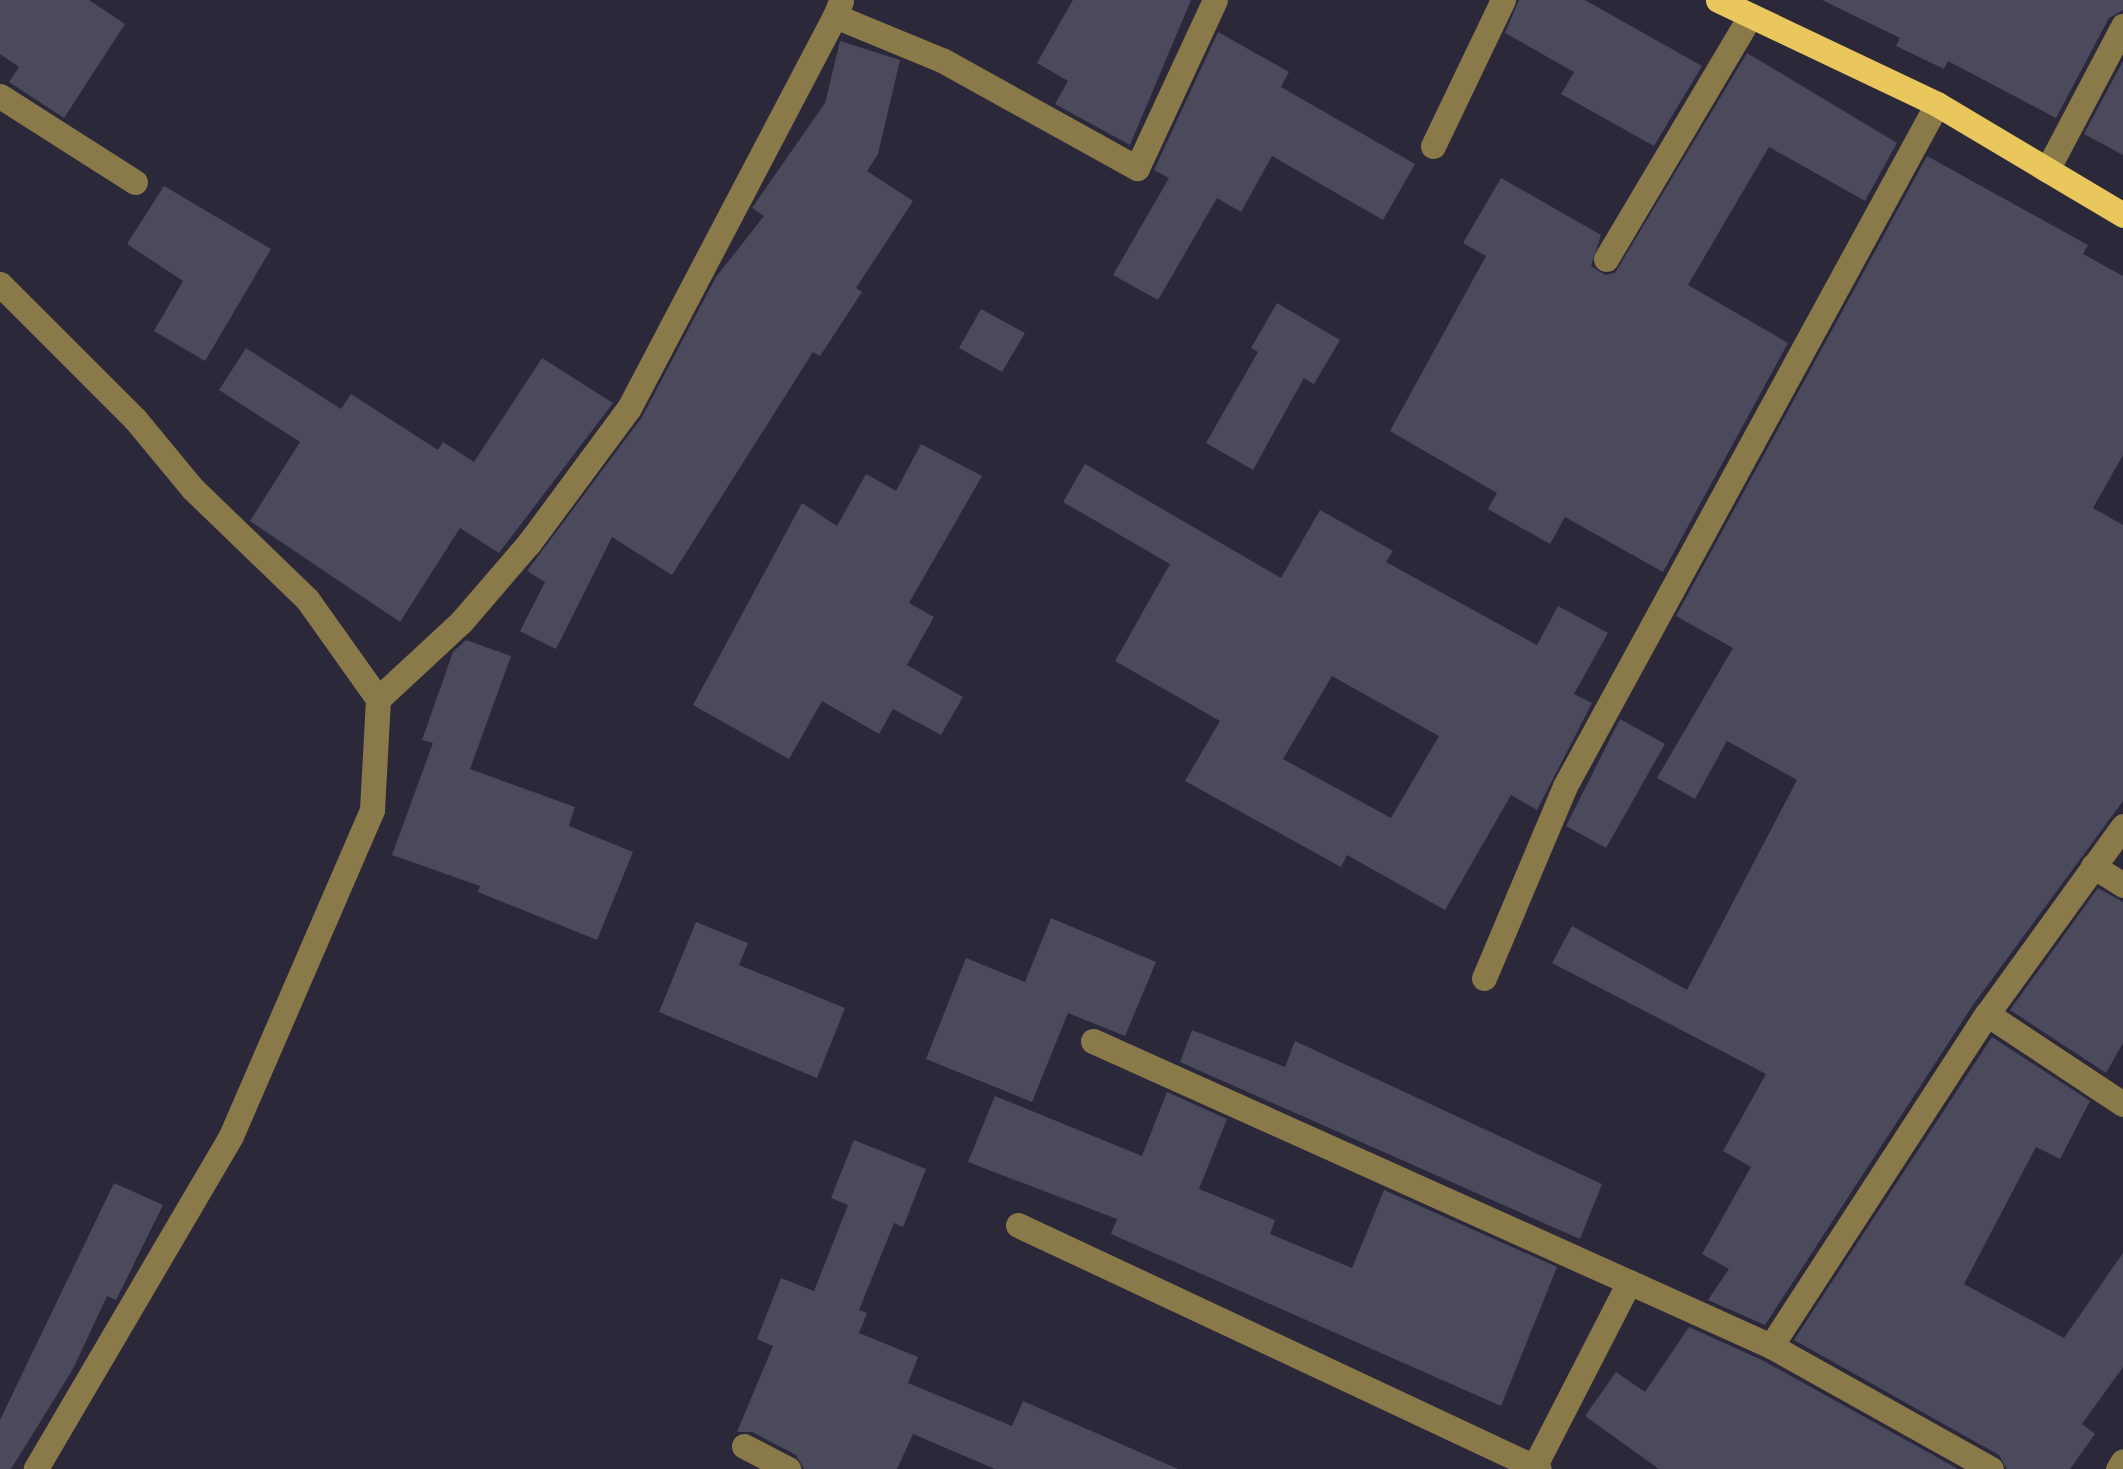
<!DOCTYPE html>
<html>
<head>
<meta charset="utf-8">
<style>
	body { margin:0 }
	#map { position:relative; width:2123px; height:1469px; overflow:hidden; background:#2b283a; font-family:Signika,sans-serif }
	div>[style] { position:absolute }
	.building>* { inset:0; background:#4b495c }
	.minor>* { height:25px; margin:-12.5px; padding:0 12.5px; transform-origin:12.5px; border-radius:12.5px; background:#8a7949 }
	.major>* { height:25px; margin:-12.5px; padding:0 12.5px; transform-origin:12.5px; border-radius:12.5px; background:#eac75c }
	span { translate:-50% -50%; white-space:nowrap; text-align:center; line-height:1.15; -webkit-text-stroke:9px #211f2f; paint-order:stroke }
</style>
</head>
<body>
<div id="map">
	<div class="building">
		<div style="clip-path:polygon(0 0,89px 0,125px 24px,64px 118px,9px 82px,19px 67px,0 54px)"></div>
		<div style="clip-path:polygon(1073px 0,1191px 0,1130px 145px,1055px 104px,1068px 81px,1037px 63px)"></div>
		<div style="clip-path:polygon(1519px 0,1585px 0,1702px 66px,1654px 146px,1561px 94px,1574px 72px,1505px 33px)"></div>
		<div style="clip-path:polygon(1822px 0,2123px 0,2123px 10px,2109px 18px,2056px 118px,1948px 61px,1944px 69px,1896px 46px,1900px 38px)"></div>
		<div style="clip-path:polygon(1218px 32px,1289px 72px,1281px 87px,1415px 164px,1383px 220px,1272px 156px,1241px 212px,1217px 198px,1158px 300px,1113px 275px,1169px 178px,1154px 170px)"></div>
		<div style="clip-path:polygon(840px 41px,900px 60px,878px 154px,867px 171px,913px 201px,856px 288px,862px 292px,820px 356px,813px 352px,672px 575px,612px 537px,556px 649px,520px 631px,545px 582px,527px 571px,642px 417px,716px 277px,764px 216px,752px 208px,825px 103px)"></div>
		<div style="clip-path:polygon(1747px 53px,1897px 143px,1865px 201px,1769px 147px,1688px 285px,1788px 343px,1663px 572px,1565px 517px,1550px 544px,1488px 509px,1497px 493px,1390px 431px,1486px 256px,1463px 243px,1501px 178px,1601px 235px,1591px 266px,1605px 275px,1615px 273px)"></div>
		<div style="clip-path:polygon(2123px 61px,2123px 155px,2084px 134px)"></div>
		<div style="clip-path:polygon(1927px 156px,2088px 245px,2083px 254px,2123px 276px,2123px 455px,2093px 508px,2123px 525px,2123px 801px,1973px 1005px,1765px 1325px,1708px 1300px,1729px 1269px,1702px 1254px,1751px 1167px,1723px 1151px,1766px 1074px,1552px 963px,1572px 926px,1687px 990px,1797px 780px,1727px 741px,1695px 799px,1657px 778px,1733px 648px,1676px 616px)"></div>
		<div style="clip-path:polygon(164px 186px,271px 249px,205px 361px,154px 331px,183px 281px,127px 244px)"></div>
		<div style="clip-path:polygon(1277px 303px,1340px 340px,1314px 384px,1304px 378px,1253px 470px,1206px 443px,1258px 352px,1251px 348px)"></div>
		<div style="clip-path:polygon(981px 309px,1025px 333px,1002px 372px,959px 348px)"></div>
		<div style="clip-path:polygon(246px 348px,341px 409px,351px 394px,438px 450px,443px 442px,474px 462px,542px 358px,613px 403px,499px 553px,460px 528px,400px 622px,250px 521px,300px 442px,219px 390px)"></div>
		<div style="clip-path:polygon(921px 444px,982px 476px,909px 603px,934px 617px,907px 665px,963px 697px,941px 735px,893px 709px,879px 734px,822px 701px,789px 759px,693px 705px,802px 503px,837px 526px,866px 474px,896px 491px)"></div>
		<div style="clip-path:polygon(evenodd,1085px 464px,1281px 578px,1320px 510px,1393px 551px,1386px 562px,1537px 645px,1558px 606px,1608px 633px,1574px 694px,1592px 703px,1537px 810px,1511px 795px,1445px 910px,1347px 855px,1341px 867px,1185px 781px,1220px 721px,1115px 661px,1170px 564px,1063px 502px,1085px 464px,1332px 676px,1439px 736px,1391px 818px,1283px 759px,1332px 676px)"></div>
		<div style="clip-path:polygon(466px 640px,511px 656px,470px 769px,575px 807px,569px 826px,633px 852px,597px 940px,478px 892px,480px 886px,392px 855px,433px 743px,422px 740px,453px 652px)"></div>
		<div style="clip-path:polygon(1620px 719px,1665px 744px,1606px 848px,1566px 826px)"></div>
		<div style="clip-path:polygon(2098px 888px,2123px 902px,2123px 1043px,2106px 1073px,2010px 1010px)"></div>
		<div style="clip-path:polygon(1051px 918px,1156px 962px,1125px 1036px,1068px 1013px,1032px 1102px,926px 1059px,966px 958px,1025px 982px)"></div>
		<div style="clip-path:polygon(696px 922px,748px 943px,739px 965px,845px 1008px,817px 1078px,659px 1012px)"></div>
		<div style="clip-path:polygon(1192px 1030px,1285px 1067px,1295px 1041px,1602px 1184px,1580px 1239px,1180px 1062px)"></div>
		<div style="clip-path:polygon(1992px 1037px,2090px 1101px,2060px 1159px,2036px 1147px,1964px 1284px,2064px 1338px,2123px 1253px,2123px 1367px,2082px 1424px,2095px 1434px,2070px 1469px,2007px 1469px,1999px 1455px,1794px 1340px)"></div>
		<div style="clip-path:polygon(1167px 1092px,1227px 1119px,1199px 1189px,1275px 1220px,1270px 1234px,1352px 1268px,1384px 1190px,1557px 1267px,1501px 1406px,1111px 1234px,1117px 1219px,968px 1162px,995px 1096px,1142px 1156px)"></div>
		<div style="clip-path:polygon(854px 1140px,926px 1169px,903px 1227px,894px 1223px,859px 1310px,867px 1313px,859px 1333px,918px 1357px,908px 1383px,1012px 1426px,1023px 1401px,1178px 1469px,995px 1469px,913px 1434px,897px 1469px,804px 1469px,796px 1455px,752px 1432px,737px 1432px,773px 1346px,757px 1339px,781px 1278px,814px 1291px,848px 1205px,831px 1198px)"></div>
		<div style="clip-path:polygon(114px 1183px,163px 1205px,116px 1300px,107px 1296px,73px 1369px,11px 1469px,0 1469px,0 1420px)"></div>
		<div style="clip-path:polygon(1689px 1327px,1764px 1361px,1958px 1469px,1659px 1469px,1585px 1416px,1616px 1372px,1645px 1392px)"></div>
	</div>
	<div class="minor">
		<div style="left:841px;top:1px;width:16px;rotate:112deg"></div>
		<div style="left:835px;top:16px;width:116px;rotate:22.4deg"></div>
		<div style="left:942px;top:60px;width:223px;rotate:29deg"></div>
		<div style="left:1137px;top:168px;width:185px;rotate:-65.1deg"></div>
		<div style="left:0;top:96px;width:160px;rotate:32.5deg"></div>
		<div style="left:1433px;top:146px;width:162px;rotate:-64.4deg"></div>
		<div style="left:2047px;top:170px;width:163px;rotate:-62.2deg"></div>
		<div style="left:1606px;top:259px;width:280px;rotate:-59.3deg"></div>
		<div style="left:0;top:284px;width:191px;rotate:45deg"></div>
		<div style="left:135px;top:419px;width:91px;rotate:50.4deg"></div>
		<div style="left:193px;top:489px;width:158px;rotate:44deg"></div>
		<div style="left:307px;top:599px;width:123px;rotate:54.6deg"></div>
		<div style="left:378px;top:699px;width:111px;rotate:93.1deg"></div>
		<div style="left:372px;top:810px;width:355px;rotate:113.4deg"></div>
		<div style="left:231px;top:1136px;width:386px;rotate:120.4deg"></div>
		<div style="left:378px;top:699px;width:113px;rotate:-42.9deg"></div>
		<div style="left:461px;top:622px;width:104px;rotate:-49.3deg"></div>
		<div style="left:529px;top:543px;width:168px;rotate:-53.5deg"></div>
		<div style="left:629px;top:408px;width:443px;rotate:-62.3deg"></div>
		<div style="left:2093px;top:866px;width:36px;rotate:32deg"></div>
		<div style="left:1484px;top:978px;width:208px;rotate:-67.1deg"></div>
		<div style="left:1565px;top:786px;width:777px;rotate:-61.39deg"></div>
		<div style="left:1987px;top:1014px;width:163px;rotate:33.5deg"></div>
		<div style="left:1093px;top:1041px;width:588px;rotate:24.21deg"></div>
		<div style="left:1018px;top:1225px;width:575px;rotate:25.1deg"></div>
		<div style="left:1771px;top:1346px;width:396px;rotate:-57deg"></div>
		<div style="left:1987px;top:1014px;width:232px;rotate:-54.1deg"></div>
		<div style="left:744px;top:1446px;width:50px;rotate:27.6deg"></div>
		<div style="left:1533px;top:1469px;width:210px;rotate:-62.8deg"></div>
		<div style="left:1629px;top:1282px;width:156px;rotate:24.3deg"></div>
		<div style="left:1771px;top:1346px;width:252px;rotate:29.2deg"></div>
		<div style="left:2118px;top:1469px;width:9px;rotate:-58deg"></div>
	</div>
	<div class="major">
		<div style="left:1718px;top:0;width:242px;rotate:25.4deg"></div>
		<div style="left:1937px;top:104px;width:217px;rotate:30.8deg"></div>
	</div>
</div>
</body>
</html>
